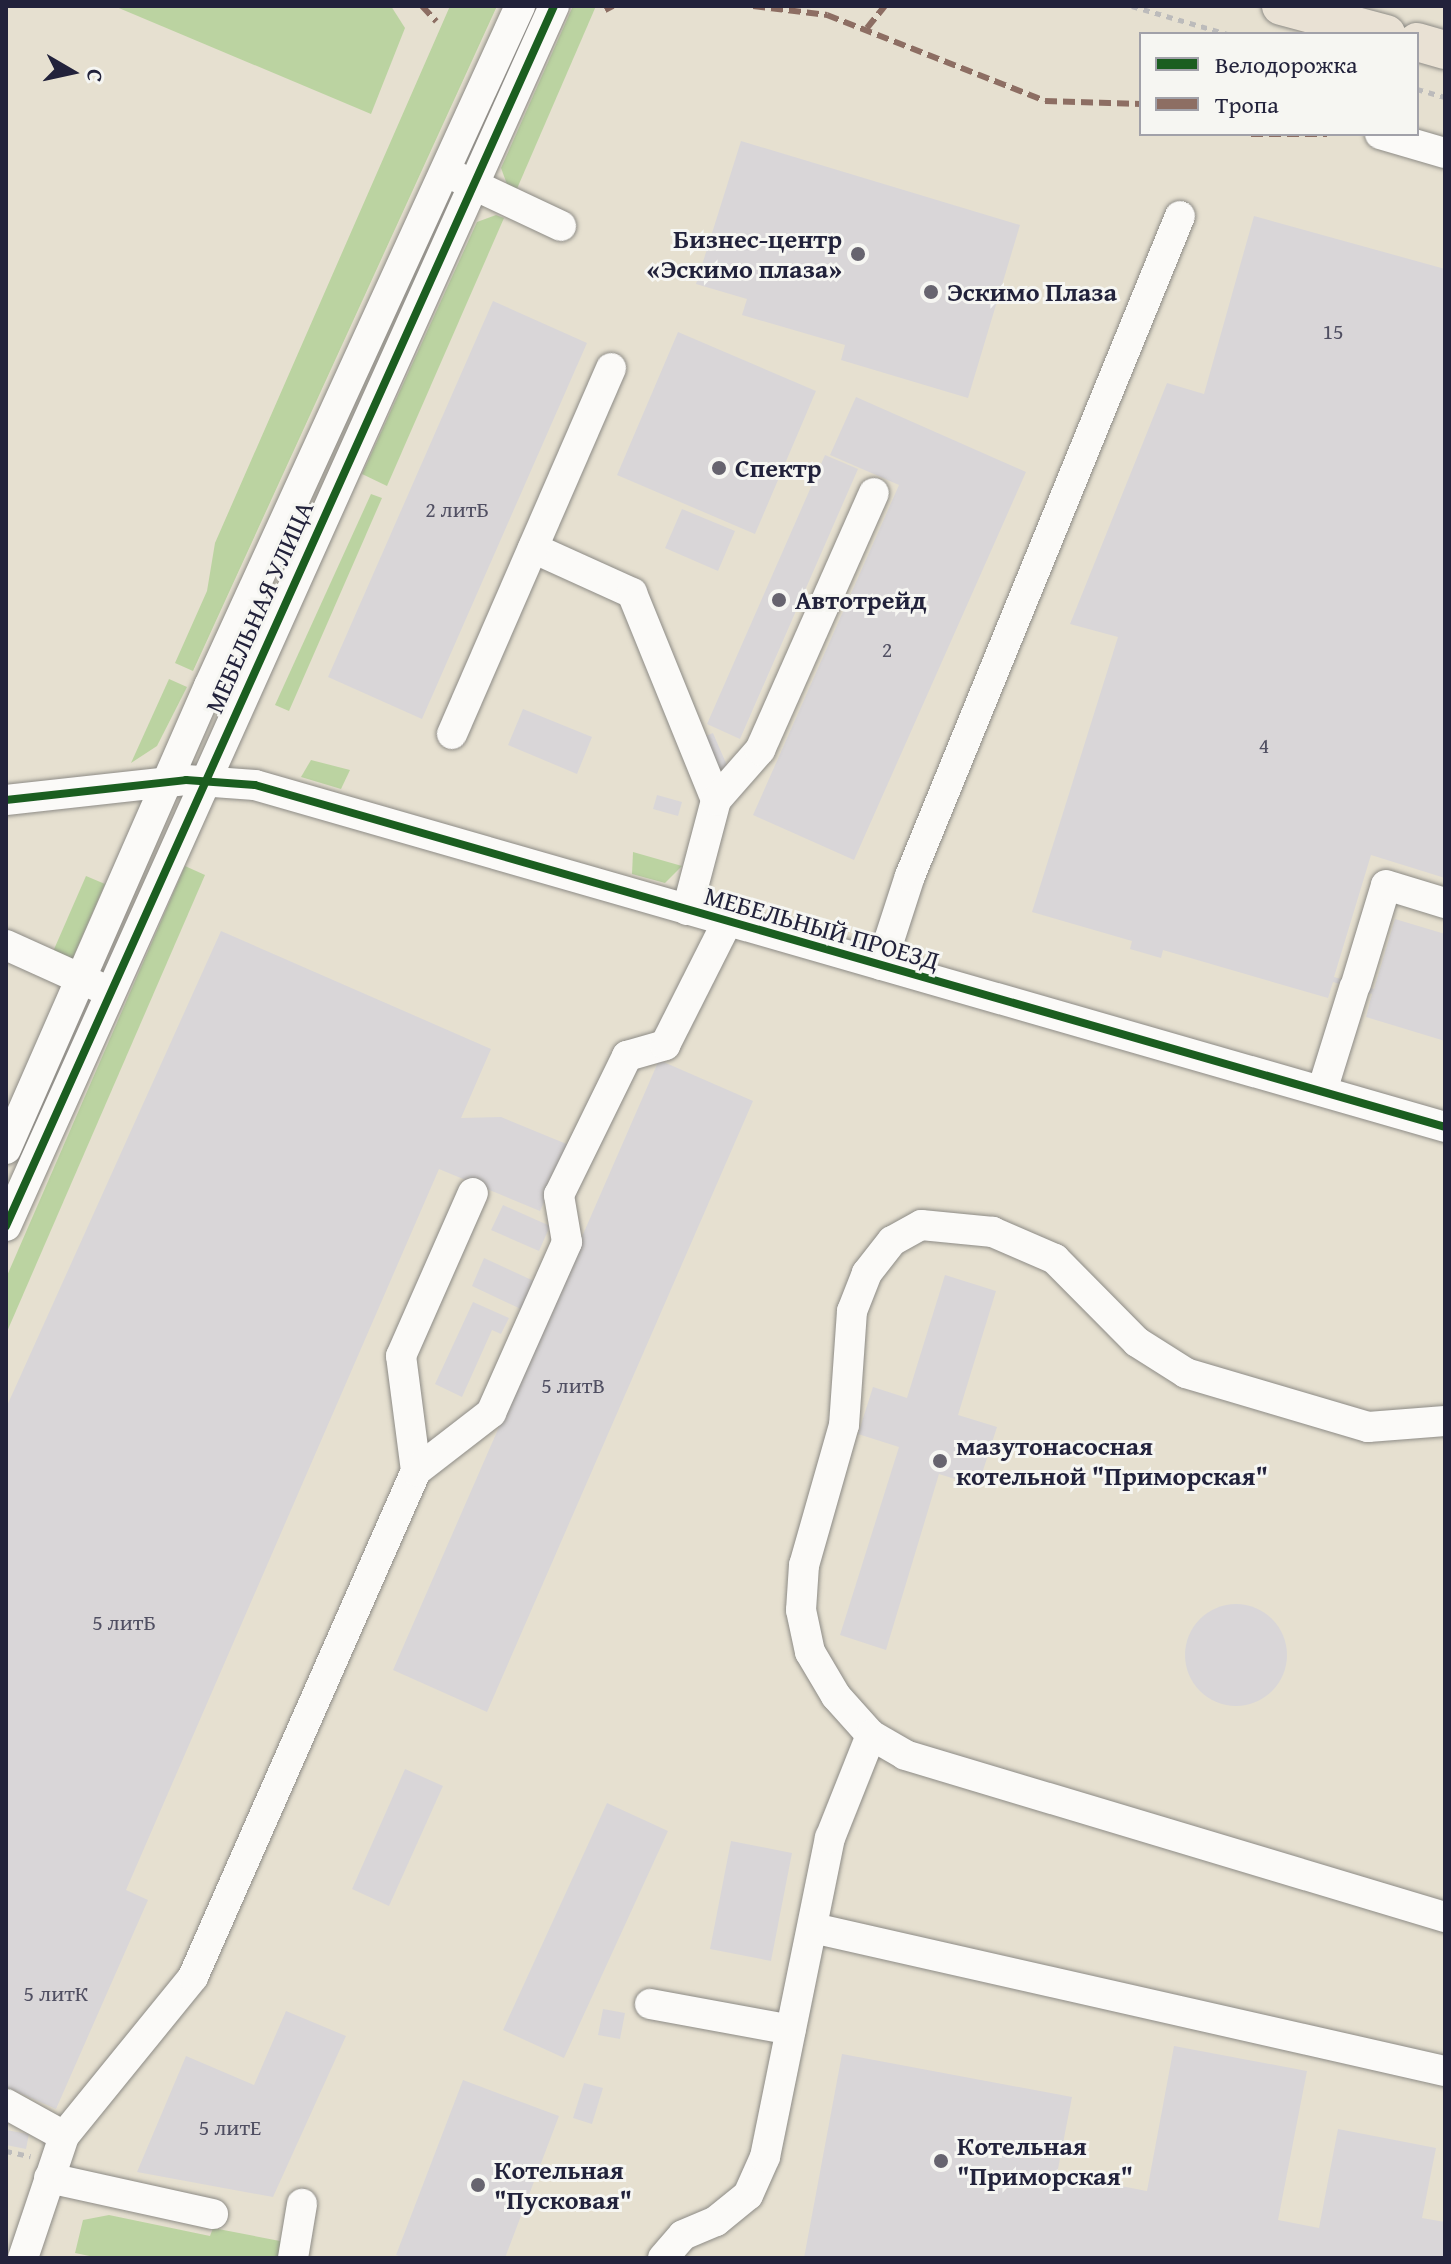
<!DOCTYPE html>
<html>
<head>
<meta charset="utf-8">
<style>
	body { margin:0 }
	#map { position:relative; width:1451px; height:2264px; overflow:hidden; background:#e6e0d0; font-family:"Gentium Book Plus",serif }
	div>[style] { position:absolute }
	.green>* { inset:0; background:#bbd3a1 }
	.building>* { inset:0; background:#d9d6d8 }
	.round { border-radius:50% }
	.path>* { height:5px; margin-top:-2.5px; transform-origin:0; background:repeating-linear-gradient(90deg,#bcbbbb 0 6px,transparent 0 12px) }
	.roads { filter:drop-shadow(0 0 2px #8d8b86) drop-shadow(0 0 2px #8d8b86) }
	.minor>* { height:30px; margin:-15px; padding:0 15px; transform-origin:15px; border-radius:15px; background:#fbfaf8 }
	.major>* { height:38px; margin:-19px; padding:0 19px; transform-origin:19px; border-radius:19px; background:#e9e1d4 }
	.quiet>* { height:6px; margin-top:-3px; transform-origin:0; background:repeating-linear-gradient(90deg,#8d6e63 0 12px,transparent 0 18px) }
	.cycleway>* { height:8px; margin:-4px; padding:0 4px; transform-origin:4px; border-radius:4px; background:#1b5e20 }
	.dots>* { width:22px; height:22px; translate:-50% -50%; box-sizing:border-box; border:4px solid #f6f6f2; border-radius:50% }
	span { translate:-50% -50%; white-space:nowrap; text-align:center; line-height:1.15; -webkit-text-stroke:6px #f6f6f2; paint-order:stroke }
	.number-label { font-size:22px; color:#504f62 }
	.number-label span { -webkit-text-stroke-width:0 }
	.poi-label { font-size:26px; color:#22223b; font-weight:700 }
	.right { translate:-100% -50%; text-align:right }
	.left { translate:0 -50%; text-align:left }
	.street-label { font-size:26px; color:#22223b }
	.frame { position:absolute; inset:0; border:8px solid #22223b; pointer-events:none }
	.legend { position:absolute; left:1139px; top:32px; width:280px; height:104px; box-sizing:border-box; background:#f6f6f2; border:2px solid #a1a1a9; margin:0; padding:10px 14px; list-style:none; font-size:24px; color:#22223b }
	.legend li { display:flex; align-items:center; gap:16px; height:40px }
	.legend b { width:40px; border:2px solid #a1a1a9 }
	.north { position:absolute; left:32px; top:32px; width:80px; height:80px; -webkit-text-stroke:6px #f6f6f2; paint-order:stroke; rotate:99deg; font-size:22px; font-weight:700; line-height:32px; text-align:center; color:#22223b }
	.north::after { content:''; display:block; margin:auto; width:28px; height:36px; background:#22223b; clip-path:polygon(50% 0,100% 100%,50% 72%,0 100%) }
</style>
</head>
<body>
<div id="map">
	<div class="green">
		<div style="clip-path:polygon(114px 6px,391px 6px,405px 28px,371px 114px)"></div>
		<div style="clip-path:polygon(450px 6px,497px 6px,193px 671px,175px 663px,207px 591px,215px 543px)"></div>
		<div style="clip-path:polygon(573px 6px,596px 6px,516px 191px,508px 187px,501px 168px)"></div>
		<div style="clip-path:polygon(496px 215px,504px 218px,387px 486px,362px 474px,477px 222px)"></div>
		<div style="clip-path:polygon(371px 494px,382px 498px,289px 711px,275px 705px)"></div>
		<div style="clip-path:polygon(169px 679px,187px 687px,157px 746px,131px 763px)"></div>
		<div style="clip-path:polygon(311px 760px,350px 770px,341px 789px,301px 777px)"></div>
		<div style="clip-path:polygon(633px 852px,682px 866px,665px 883px,632px 874px)"></div>
		<div style="clip-path:polygon(185px 866px,205px 875px,6px 1334px,6px 1278px)"></div>
		<div style="clip-path:polygon(86px 876px,105px 884px,71px 962px,48px 963px)"></div>
		<div style="clip-path:polygon(109px 2215px,210px 2236px,213px 2228px,285px 2242px,283px 2258px,99px 2258px,75px 2253px,83px 2220px)"></div>
	</div>
	<div class="building">
		<div style="clip-path:polygon(741px 141px,1020px 225px,968px 398px,841px 360px,845px 345px,742px 315px,747px 299px,696px 284px)"></div>
		<div style="clip-path:polygon(1254px 216px,1445px 269px,1445px 878px,1371px 855px,1334px 977px,1374px 989px,1395px 919px,1445px 934px,1445px 1041px,1366px 1017px,1372px 994px,1333px 982px,1328px 998px,1163px 950px,1161px 958px,1130px 949px,1132px 941px,1032px 912px,1118px 637px,1070px 624px,1167px 383px,1204px 394px)"></div>
		<div style="clip-path:polygon(493px 301px,587px 343px,422px 719px,328px 677px)"></div>
		<div style="clip-path:polygon(678px 332px,816px 391px,755px 534px,617px 475px)"></div>
		<div style="clip-path:polygon(856px 397px,1026px 472px,854px 860px,753px 815px,899px 485px,830px 455px)"></div>
		<div style="clip-path:polygon(825px 455px,858px 469px,740px 739px,707px 724px)"></div>
		<div style="clip-path:polygon(682px 509px,735px 531px,718px 571px,665px 548px)"></div>
		<div style="clip-path:polygon(523px 709px,592px 737px,577px 774px,508px 745px)"></div>
		<div style="clip-path:polygon(713px 733px,729px 770px,715px 776px,699px 739px)"></div>
		<div style="clip-path:polygon(657px 795px,682px 802px,678px 816px,653px 809px)"></div>
		<div style="clip-path:polygon(221px 931px,491px 1049px,461px 1118px,501px 1117px,569px 1145px,540px 1211px,439px 1169px,126px 1890px,148px 1900px,56px 2109px,6px 2087px,6px 1408px)"></div>
		<div style="clip-path:polygon(659px 1060px,753px 1101px,487px 1712px,393px 1670px)"></div>
		<div style="clip-path:polygon(503px 1205px,550px 1226px,539px 1251px,491px 1230px)"></div>
		<div style="clip-path:polygon(484px 1258px,536px 1282px,523px 1310px,472px 1286px)"></div>
		<div style="clip-path:polygon(945px 1275px,996px 1291px,958px 1415px,997px 1427px,978px 1486px,939px 1474px,886px 1650px,840px 1635px,899px 1447px,858px 1434px,873px 1387px,907px 1398px)"></div>
		<div style="clip-path:polygon(473px 1302px,509px 1318px,501px 1334px,492px 1330px,462px 1397px,435px 1384px)"></div>
		<div class="round" style="left:1185px;top:1604px;width:102px;height:102px"></div>
		<div style="clip-path:polygon(405px 1769px,443px 1786px,389px 1906px,352px 1889px)"></div>
		<div style="clip-path:polygon(607px 1803px,668px 1831px,564px 2058px,503px 2030px)"></div>
		<div style="clip-path:polygon(731px 1841px,792px 1853px,771px 1961px,710px 1949px)"></div>
		<div style="clip-path:polygon(603px 2009px,625px 2013px,620px 2039px,598px 2035px)"></div>
		<div style="clip-path:polygon(286px 2011px,346px 2036px,273px 2197px,137px 2172px,186px 2056px,254px 2085px)"></div>
		<div style="clip-path:polygon(1174px 2046px,1307px 2071px,1278px 2220px,1319px 2228px,1338px 2129px,1436px 2148px,1422px 2218px,1445px 2222px,1445px 2258px,804px 2258px,842px 2054px,1072px 2097px,1057px 2174px,1147px 2191px)"></div>
		<div style="clip-path:polygon(463px 2080px,559px 2116px,505px 2258px,405px 2258px,396px 2255px)"></div>
		<div style="clip-path:polygon(584px 2083px,603px 2088px,592px 2124px,573px 2118px)"></div>
		<div style="clip-path:polygon(6px 2130px,29px 2134px,26px 2149px,6px 2145px)"></div>
	</div>
	<div class="path">
		<div style="left:1132px;top:6px;width:100px;rotate:16.3deg"></div>
		<div style="left:1417px;top:89px;width:29px;rotate:16deg"></div>
		<div style="left:6px;top:2151px;width:25px;rotate:12deg"></div>
	</div>
	<div class="roads">
		<div class="minor">
			<div style="left:1380px;top:134px;width:68px;rotate:16.3deg"></div>
			<div style="left:457px;top:177px;width:115px;rotate:25.2deg"></div>
			<div style="left:533px;top:548px;width:109px;rotate:24.4deg"></div>
			<div style="left:632px;top:593px;width:223px;rotate:67.9deg"></div>
			<div style="left:452px;top:734px;width:399px;rotate:-66.5deg"></div>
			<div style="left:6px;top:800px;width:181px;rotate:-6.3deg"></div>
			<div style="left:186px;top:780px;width:69px;rotate:4.1deg"></div>
			<div style="left:255px;top:785px;width:1238px;rotate:16.03deg"></div>
			<div style="left:687px;top:910px;width:114px;rotate:-75.2deg"></div>
			<div style="left:716px;top:800px;width:67px;rotate:-48.7deg"></div>
			<div style="left:760px;top:750px;width:281px;rotate:-66.1deg"></div>
			<div style="left:6px;top:945px;width:102px;rotate:24.3deg"></div>
			<div style="left:881px;top:965px;width:94px;rotate:-72deg"></div>
			<div style="left:910px;top:876px;width:713px;rotate:-67.75deg"></div>
			<div style="left:1356px;top:984px;width:103px;rotate:-73.1deg"></div>
			<div style="left:1386px;top:885px;width:62px;rotate:17deg"></div>
			<div style="left:1322px;top:1091px;width:108px;rotate:-72.7deg"></div>
			<div style="left:6px;top:1149px;width:506px;rotate:-66.33deg"></div>
			<div style="left:209px;top:686px;width:748px;rotate:-65.42deg"></div>
			<div style="left:6px;top:1226px;width:1337px;rotate:-65.81deg"></div>
			<div style="left:1445px;top:1421px;width:77px;rotate:175.5deg"></div>
			<div style="left:1368px;top:1427px;width:190px;rotate:-163.5deg"></div>
			<div style="left:1186px;top:1373px;width:58px;rotate:-147.7deg"></div>
			<div style="left:1137px;top:1342px;width:117px;rotate:-134.7deg"></div>
			<div style="left:1055px;top:1259px;width:68px;rotate:-156.5deg"></div>
			<div style="left:993px;top:1232px;width:72px;rotate:-174.4deg"></div>
			<div style="left:921px;top:1225px;width:33px;rotate:151deg"></div>
			<div style="left:892px;top:1241px;width:41px;rotate:128deg"></div>
			<div style="left:867px;top:1273px;width:41px;rotate:111.5deg"></div>
			<div style="left:852px;top:1311px;width:114px;rotate:94deg"></div>
			<div style="left:844px;top:1425px;width:146px;rotate:105.9deg"></div>
			<div style="left:804px;top:1565px;width:45px;rotate:93.8deg"></div>
			<div style="left:801px;top:1610px;width:43px;rotate:77.9deg"></div>
			<div style="left:810px;top:1652px;width:51px;rotate:59.4deg"></div>
			<div style="left:836px;top:1696px;width:52px;rotate:48.1deg"></div>
			<div style="left:871px;top:1735px;width:39px;rotate:30deg"></div>
			<div style="left:905px;top:1755px;width:564px;rotate:16.7deg"></div>
			<div style="left:416px;top:1471px;width:116px;rotate:-97.4deg"></div>
			<div style="left:401px;top:1356px;width:178px;rotate:-66.2deg"></div>
			<div style="left:813px;top:1928px;width:648px;rotate:12.75deg"></div>
			<div style="left:650px;top:2004px;width:143px;rotate:10.4deg"></div>
			<div style="left:6px;top:2104px;width:66px;rotate:28.9deg"></div>
			<div style="left:49px;top:2178px;width:168px;rotate:12.4deg"></div>
			<div style="left:23px;top:2258px;width:129px;rotate:-71.4deg"></div>
			<div style="left:64px;top:2136px;width:205px;rotate:-50.9deg"></div>
			<div style="left:193px;top:1977px;width:553px;rotate:-66.22deg"></div>
			<div style="left:416px;top:1471px;width:95px;rotate:-37.7deg"></div>
			<div style="left:491px;top:1413px;width:187px;rotate:-66deg"></div>
			<div style="left:567px;top:1242px;width:48px;rotate:-99.7deg"></div>
			<div style="left:559px;top:1195px;width:155px;rotate:-63.9deg"></div>
			<div style="left:627px;top:1056px;width:40px;rotate:-16deg"></div>
			<div style="left:665px;top:1045px;width:138px;rotate:-63.2deg"></div>
			<div style="left:293px;top:2258px;width:55px;rotate:-80.5deg"></div>
			<div style="left:663px;top:2258px;width:30px;rotate:-49deg"></div>
			<div style="left:683px;top:2235px;width:36px;rotate:-23deg"></div>
			<div style="left:716px;top:2221px;width:41px;rotate:-39.1deg"></div>
			<div style="left:748px;top:2195px;width:42px;rotate:-65.9deg"></div>
			<div style="left:765px;top:2157px;width:326px;rotate:-78.5deg"></div>
			<div style="left:830px;top:1838px;width:111px;rotate:-68.3deg"></div>
		</div>
		<div class="major">
			<div style="left:1281px;top:6px;width:109px;rotate:14.9deg"></div>
			<div style="left:1417px;top:42px;width:29px;rotate:16deg"></div>
		</div>
	</div>
	<div class="quiet">
		<div style="left:422px;top:6px;width:21px;rotate:47deg"></div>
		<div style="left:753px;top:6px;width:75px;rotate:6.9deg"></div>
		<div style="left:827px;top:15px;width:234px;rotate:21.5deg"></div>
		<div style="left:1045px;top:101px;width:96px;rotate:1.8deg"></div>
		<div style="left:605px;top:10px;width:9px;rotate:-27deg"></div>
		<div style="left:867px;top:28px;width:28px;rotate:-51deg"></div>
		<div style="left:1251px;top:134px;width:76px"></div>
	</div>
	<div class="cycleway">
		<div style="left:6px;top:800px;width:181px;rotate:-6.3deg"></div>
		<div style="left:186px;top:780px;width:69px;rotate:4.1deg"></div>
		<div style="left:255px;top:785px;width:1238px;rotate:16.03deg"></div>
		<div style="left:6px;top:1226px;width:1337px;rotate:-65.81deg"></div>
	</div>
	<div class="dots">
		<div style="left:858px;top:254px;background:#67646f"></div>
		<div style="left:931px;top:292px;background:#67646f"></div>
		<div style="left:719px;top:468px;background:#67646f"></div>
		<div style="left:779px;top:600px;background:#67646f"></div>
		<div style="left:940px;top:1461px;background:#67646f"></div>
		<div style="left:941px;top:2161px;background:#67646f"></div>
		<div style="left:478px;top:2185px;background:#67646f"></div>
	</div>
	<div class="number-label">
		<span style="left:1333px;top:332px">15</span>
		<span style="left:457px;top:510px">2 литБ</span>
		<span style="left:887px;top:650px">2</span>
		<span style="left:1264px;top:746px">4</span>
		<span style="left:573px;top:1386px">5 литВ</span>
		<span style="left:124px;top:1623px">5 литБ</span>
		<span style="left:56px;top:1994px">5 литК</span>
		<span style="left:230px;top:2128px">5 литЕ</span>
	</div>
	<div class="poi-label">
		<span class="right" style="left:842px;top:254px">Бизнес-центр<br>«Эскимо плаза»</span>
		<span class="left" style="left:947px;top:292px">Эскимо Плаза</span>
		<span class="left" style="left:735px;top:468px">Спектр</span>
		<span class="left" style="left:795px;top:600px">Автотрейд</span>
		<span class="left" style="left:956px;top:1461px">мазутонасосная<br>котельной "Приморская"</span>
		<span class="left" style="left:957px;top:2161px">Котельная<br>"Приморская"</span>
		<span class="left" style="left:494px;top:2185px">Котельная<br>"Пусковая"</span>
	</div>
	<div class="street-label">
		<span style="left:259px;top:607px;rotate:-66deg">МЕБЕЛЬНАЯ УЛИЦА</span>
		<span style="left:822px;top:928px;rotate:16deg">МЕБЕЛЬНЫЙ ПРОЕЗД</span>
	</div>
	<div class="frame"></div>
	<ul class="legend">
	<li><b style="height:10px;background:#1b5e20"></b>Велодорожка</li>
	<li><b style="height:10px;background:#8d6e63"></b>Тропа</li>
	</ul>
	<div class="north">С</div>
</div>
</body>
</html>
